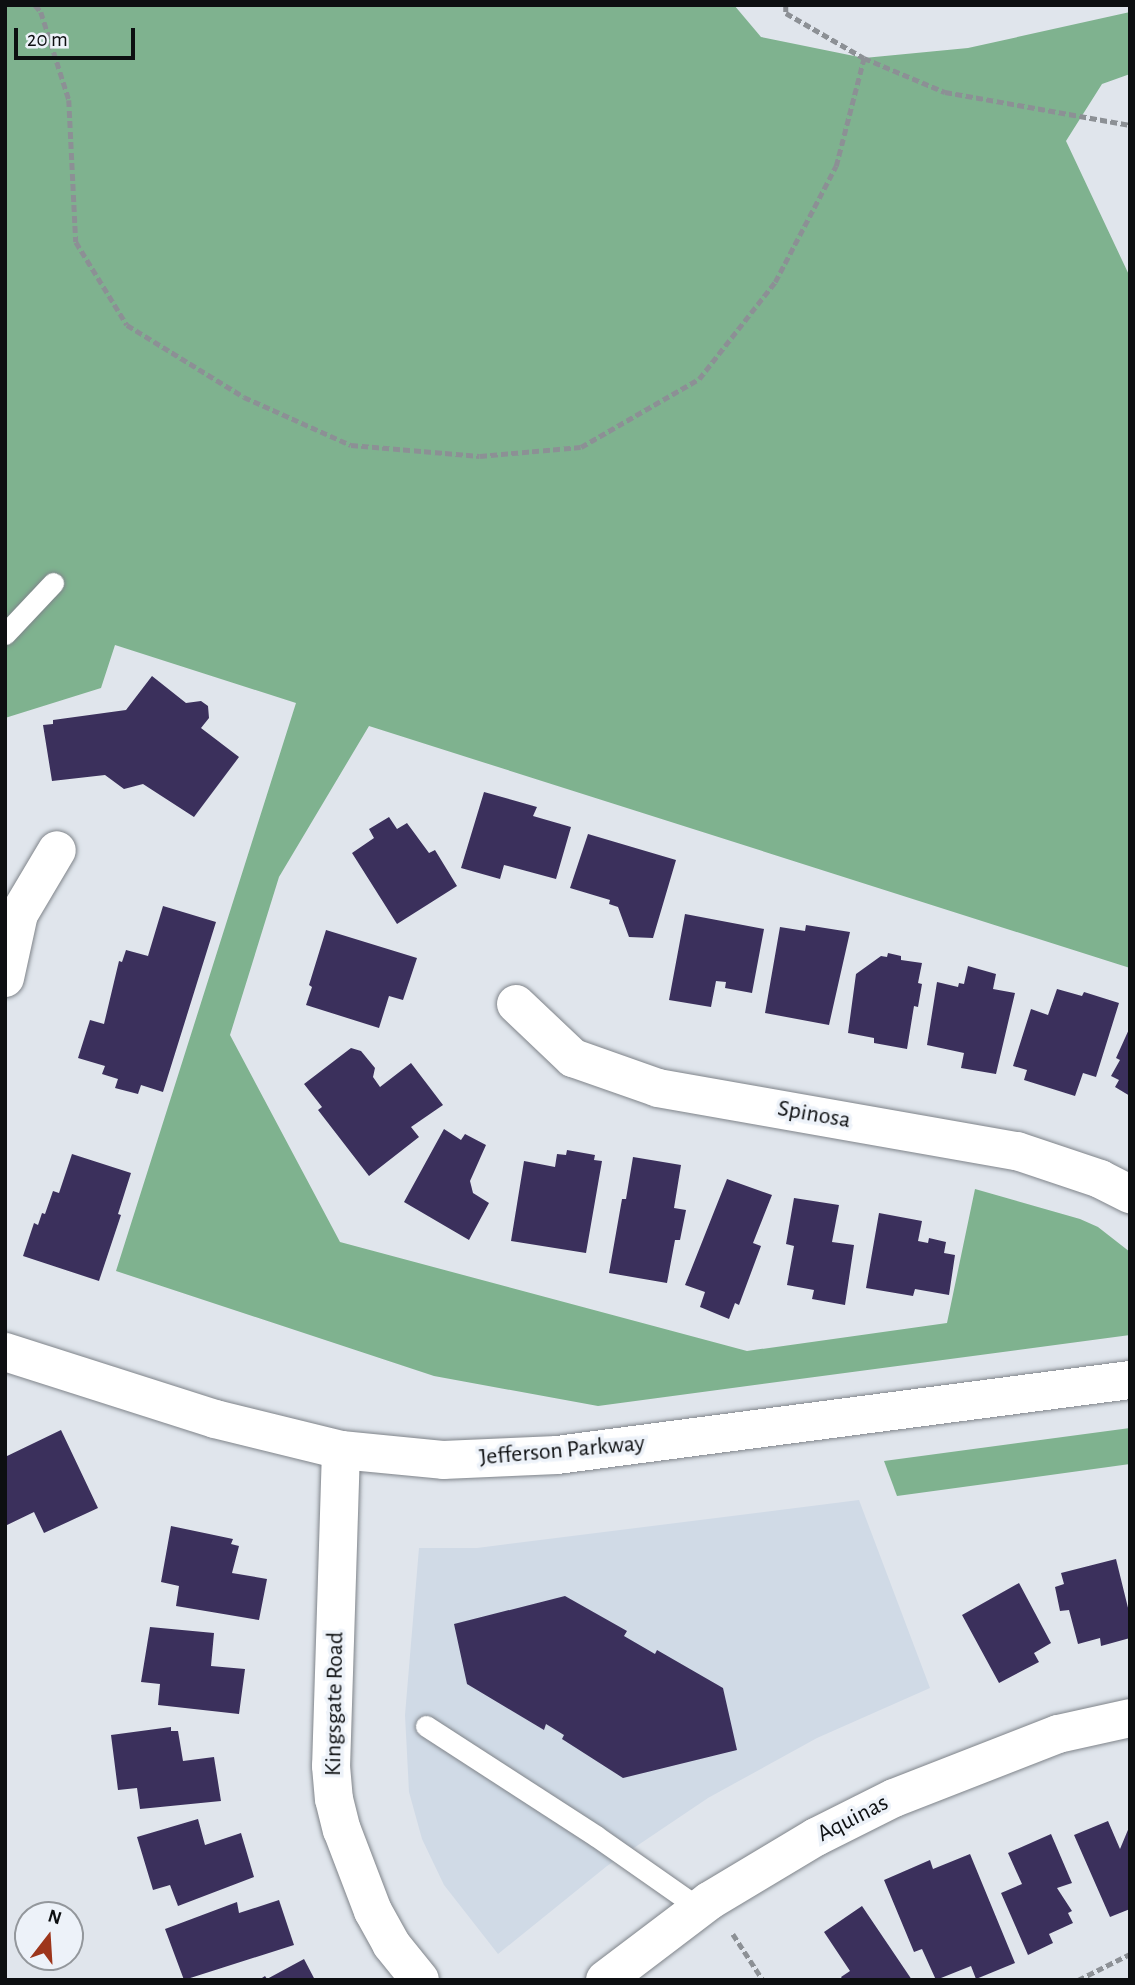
<!DOCTYPE html>
<html>
<head>
<meta charset="utf-8">
<style>
	body { margin:0 }
	#map { position:relative; width:1135px; height:1985px; overflow:hidden; background:#e0e5ec; font-family:"Alegreya Sans",sans-serif }
	div>[style] { position:absolute }
	.built>* { inset:0; background:#d0dae6 }
	.forest>* { inset:0; background:#7fb28f }
	.building>* { inset:0; background:#3b305c }
	.path>* { height:4.5px; margin-top:-2.25px; transform-origin:0; background:repeating-linear-gradient(90deg,#8c9095 0 7px,transparent 0 10.5px) }
	.roads { filter:drop-shadow(0 0 2px #7f848a) drop-shadow(0 0 2px #7f848a) }
	.service>* { height:21px; margin:-10.5px; padding:0 10.5px; transform-origin:10.5px; border-radius:10.5px; background:#fff }
	.minor>* { height:38px; margin:-19px; padding:0 19px; transform-origin:19px; border-radius:19px; background:#fff }
	.tertiary>* { height:38px; margin:-19px; padding:0 19px; transform-origin:19px; border-radius:19px; background:#fff }
	span { translate:-50% -50%; white-space:nowrap; text-align:center; line-height:1.15; -webkit-text-stroke:7px #edf2f9; paint-order:stroke }
	.street-label { font-size:24px; color:#0d0f11 }
	.frame { position:absolute; inset:0; border:7px solid #0d0f11; pointer-events:none }
	.north { position:absolute; left:14px; top:1901px; width:70px; height:70px; box-sizing:border-box; background:#edf2f9; border:2px solid #93979c; border-radius:50%; rotate:17deg; font-size:19px; font-weight:700; line-height:28px; text-align:center; color:#0d0f11 }
	.north::after { content:''; display:block; margin:auto; width:24px; height:32px; background:#9d351b; clip-path:polygon(50% 0,100% 100%,50% 72%,0 100%) }
	.scale { position:absolute; left:14px; top:28px; width:121px; height:32px; box-sizing:border-box; border:4px solid #0d0f11; border-top:0; padding-left:9px; font-size:21px; line-height:24px; white-space:nowrap; color:#0d0f11; -webkit-text-stroke:5px #edf2f9; paint-order:stroke }
</style>
</head>
<body>
<div id="map">
	<div class="built">
		<div style="clip-path:polygon(859px 1500px,930px 1688px,817px 1738px,708px 1798px,607px 1866px,498px 1954px,444px 1885px,422px 1839px,409px 1792px,405px 1715px,419px 1548px,477px 1548px)"></div>
	</div>
	<div class="forest">
		<div style="clip-path:polygon(5px 5px,734px 5px,761px 37px,864px 58px,968px 48px,1130px 12px,1130px 74px,1102px 84px,1066px 141px,1130px 277px,1130px 968px,369px 726px,279px 877px,230px 1035px,340px 1242px,747px 1351px,947px 1323px,975px 1189px,1080px 1219px,1098px 1227px,1130px 1252px,1130px 1335px,598px 1406px,434px 1376px,116px 1271px,296px 703px,115px 645px,101px 688px,5px 718px)"></div>
		<div style="clip-path:polygon(1130px 1428px,1130px 1464px,897px 1496px,884px 1461px)"></div>
	</div>
	<div class="building">
		<div style="clip-path:polygon(152px 676px,186px 703px,201px 701px,208px 706px,209px 718px,201px 728px,239px 757px,194px 817px,143px 784px,124px 789px,105px 775px,52px 781px,43px 725px,53px 724px,53px 720px,126px 710px)"></div>
		<div style="clip-path:polygon(484px 792px,537px 807px,533px 816px,571px 827px,556px 879px,504px 865px,500px 879px,461px 868px)"></div>
		<div style="clip-path:polygon(389px 817px,397px 829px,407px 823px,429px 853px,435px 850px,457px 886px,397px 924px,352px 853px,374px 838px,369px 829px)"></div>
		<div style="clip-path:polygon(588px 834px,676px 860px,653px 938px,629px 937px,618px 907px,609px 904px,610px 900px,570px 888px)"></div>
		<div style="clip-path:polygon(163px 906px,216px 922px,163px 1092px,141px 1085px,138px 1094px,115px 1088px,118px 1079px,102px 1074px,105px 1066px,78px 1058px,90px 1020px,104px 1024px,119px 961px,122px 962px,126px 950px,148px 956px)"></div>
		<div style="clip-path:polygon(685px 914px,764px 929px,752px 993px,725px 988px,726px 982px,716px 981px,711px 1007px,669px 1000px)"></div>
		<div style="clip-path:polygon(806px 925px,850px 932px,829px 1025px,765px 1013px,780px 927px,805px 931px)"></div>
		<div style="clip-path:polygon(326px 930px,417px 958px,403px 1000px,389px 996px,379px 1028px,306px 1005px,312px 987px,309px 985px)"></div>
		<div style="clip-path:polygon(888px 953px,901px 956px,901px 960px,922px 963px,918px 983px,922px 984px,918px 1007px,914px 1006px,907px 1049px,874px 1043px,874px 1038px,848px 1033px,856px 974px,881px 956px,887px 957px)"></div>
		<div style="clip-path:polygon(968px 966px,996px 974px,993px 989px,1015px 993px,996px 1074px,961px 1068px,964px 1053px,927px 1045px,937px 982px,958px 987px,959px 983px,964px 984px)"></div>
		<div style="clip-path:polygon(1057px 989px,1082px 996px,1084px 992px,1119px 1003px,1096px 1077px,1083px 1073px,1075px 1096px,1024px 1080px,1027px 1070px,1013px 1066px,1031px 1009px,1048px 1015px)"></div>
		<div style="clip-path:polygon(1130px 1027px,1130px 1096px,1115px 1087px,1119px 1080px,1111px 1076px,1120px 1060px,1116px 1058px)"></div>
		<div style="clip-path:polygon(351px 1048px,361px 1051px,375px 1068px,373px 1077px,380px 1087px,411px 1063px,443px 1105px,411px 1127px,419px 1137px,369px 1176px,318px 1110px,322px 1107px,304px 1084px)"></div>
		<div style="clip-path:polygon(444px 1129px,461px 1140px,465px 1134px,486px 1145px,470px 1181px,473px 1193px,489px 1203px,469px 1240px,404px 1202px)"></div>
		<div style="clip-path:polygon(567px 1150px,595px 1155px,594px 1160px,602px 1161px,586px 1253px,511px 1241px,524px 1161px,555px 1167px,557px 1154px,566px 1155px)"></div>
		<div style="clip-path:polygon(72px 1154px,131px 1173px,118px 1214px,121px 1215px,99px 1281px,23px 1256px,34px 1223px,38px 1225px,42px 1213px,45px 1214px,53px 1191px,59px 1193px)"></div>
		<div style="clip-path:polygon(633px 1157px,681px 1165px,674px 1208px,686px 1210px,680px 1240px,675px 1240px,667px 1283px,609px 1273px,622px 1199px,626px 1199px)"></div>
		<div style="clip-path:polygon(727px 1179px,772px 1195px,753px 1243px,761px 1246px,739px 1305px,735px 1303px,729px 1319px,700px 1307px,705px 1292px,685px 1285px)"></div>
		<div style="clip-path:polygon(794px 1198px,839px 1205px,832px 1242px,854px 1245px,845px 1305px,812px 1299px,814px 1290px,787px 1285px,794px 1246px,786px 1244px)"></div>
		<div style="clip-path:polygon(879px 1213px,922px 1221px,918px 1241px,928px 1243px,929px 1238px,946px 1242px,944px 1253px,955px 1255px,949px 1295px,915px 1289px,913px 1296px,866px 1288px)"></div>
		<div style="clip-path:polygon(61px 1430px,98px 1508px,44px 1533px,34px 1512px,5px 1526px,5px 1457px)"></div>
		<div style="clip-path:polygon(171px 1526px,233px 1539px,231px 1544px,239px 1546px,232px 1573px,267px 1579px,259px 1620px,176px 1606px,179px 1586px,161px 1582px)"></div>
		<div style="clip-path:polygon(1116px 1559px,1130px 1616px,1130px 1638px,1101px 1646px,1100px 1638px,1078px 1644px,1069px 1610px,1060px 1611px,1055px 1587px,1064px 1584px,1061px 1573px)"></div>
		<div style="clip-path:polygon(1019px 1583px,1051px 1643px,1034px 1653px,1039px 1662px,999px 1683px,962px 1615px)"></div>
		<div style="clip-path:polygon(565px 1596px,627px 1631px,624px 1636px,655px 1654px,657px 1650px,723px 1688px,737px 1750px,623px 1778px,562px 1739px,564px 1735px,546px 1724px,544px 1730px,467px 1684px,454px 1624px)"></div>
		<div style="clip-path:polygon(150px 1627px,214px 1633px,211px 1666px,245px 1669px,239px 1714px,158px 1705px,160px 1684px,141px 1682px)"></div>
		<div style="clip-path:polygon(171px 1727px,171px 1731px,178px 1731px,183px 1761px,214px 1757px,221px 1801px,140px 1809px,137px 1788px,118px 1790px,111px 1735px)"></div>
		<div style="clip-path:polygon(198px 1819px,205px 1845px,241px 1833px,254px 1877px,178px 1906px,170px 1885px,153px 1890px,137px 1837px)"></div>
		<div style="clip-path:polygon(1108px 1821px,1120px 1849px,1130px 1825px,1130px 1909px,1110px 1917px,1074px 1835px)"></div>
		<div style="clip-path:polygon(1051px 1834px,1072px 1883px,1057px 1888px,1072px 1911px,1068px 1913px,1073px 1923px,1049px 1934px,1053px 1943px,1028px 1955px,1001px 1893px,1022px 1884px,1008px 1853px)"></div>
		<div style="clip-path:polygon(970px 1854px,1015px 1963px,976px 1979px,971px 1966px,936px 1980px,922px 1949px,914px 1952px,884px 1880px,930px 1860px,933px 1869px)"></div>
		<div style="clip-path:polygon(279px 1900px,294px 1945px,184px 1980px,165px 1929px,237px 1902px,239px 1913px)"></div>
		<div style="clip-path:polygon(862px 1906px,912px 1980px,843px 1980px,841px 1977px,850px 1971px,824px 1932px)"></div>
		<div style="clip-path:polygon(304px 1959px,315px 1980px,259px 1980px,265px 1976px,267px 1979px)"></div>
	</div>
	<div class="path">
		<div style="left:35px;top:5px;width:9px;rotate:49deg"></div>
		<div style="left:41px;top:12px;width:92px;rotate:72.3deg"></div>
		<div style="left:69px;top:100px;width:142px;rotate:87.2deg"></div>
		<div style="left:76px;top:242px;width:97px;rotate:58.4deg"></div>
		<div style="left:127px;top:325px;width:137px;rotate:31.6deg"></div>
		<div style="left:244px;top:397px;width:117px;rotate:24.2deg"></div>
		<div style="left:351px;top:445px;width:129px;rotate:4.9deg"></div>
		<div style="left:480px;top:456px;width:101px;rotate:-5.1deg"></div>
		<div style="left:581px;top:447px;width:136px;rotate:-30deg"></div>
		<div style="left:699px;top:379px;width:123px;rotate:-51.9deg"></div>
		<div style="left:775px;top:282px;width:131px;rotate:-62.3deg"></div>
		<div style="left:836px;top:166px;width:112px;rotate:-75.5deg"></div>
		<div style="left:864px;top:58px;width:88px;rotate:22.8deg"></div>
		<div style="left:945px;top:92px;width:188px;rotate:10.1deg"></div>
		<div style="left:786px;top:5px;width:8px;rotate:90deg"></div>
		<div style="left:786px;top:13px;width:90px;rotate:30deg"></div>
		<div style="left:733px;top:1934px;width:55px;rotate:56.9deg"></div>
		<div style="left:1078px;top:1980px;width:58px;rotate:-26.6deg"></div>
	</div>
	<div class="roads">
		<div class="service">
			<div style="left:5px;top:634px;width:70px;rotate:-46.7deg"></div>
			<div style="left:426px;top:1726px;width:202px;rotate:32.9deg"></div>
			<div style="left:596px;top:1836px;width:126px;rotate:35deg"></div>
		</div>
		<div class="minor">
			<div style="left:5px;top:978px;width:66px;rotate:-77.7deg"></div>
			<div style="left:19px;top:914px;width:74px;rotate:-59.3deg"></div>
			<div style="left:516px;top:1004px;width:79px;rotate:43.5deg"></div>
			<div style="left:573px;top:1058px;width:90px;rotate:19.4deg"></div>
			<div style="left:658px;top:1088px;width:364px;rotate:10deg"></div>
			<div style="left:1017px;top:1151px;width:88px;rotate:18.6deg"></div>
			<div style="left:1100px;top:1179px;width:34px;rotate:27deg"></div>
			<div style="left:341px;top:1450px;width:316px;rotate:91.8deg"></div>
			<div style="left:331px;top:1766px;width:33px;rotate:85deg"></div>
			<div style="left:334px;top:1799px;width:32px;rotate:76deg"></div>
			<div style="left:342px;top:1830px;width:87px;rotate:69.1deg"></div>
			<div style="left:373px;top:1911px;width:38px;rotate:61deg"></div>
			<div style="left:391px;top:1944px;width:46px;rotate:51.1deg"></div>
			<div style="left:605px;top:1980px;width:131px;rotate:-37.2deg"></div>
			<div style="left:709px;top:1901px;width:125px;rotate:-30.9deg"></div>
			<div style="left:816px;top:1837px;width:87px;rotate:-26.6deg"></div>
			<div style="left:894px;top:1798px;width:176px;rotate:-21.3deg"></div>
			<div style="left:1058px;top:1734px;width:74px;rotate:-12.5deg"></div>
		</div>
		<div class="tertiary">
			<div style="left:5px;top:1352px;width:220px;rotate:17.7deg"></div>
			<div style="left:215px;top:1419px;width:130px;rotate:13.8deg"></div>
			<div style="left:341px;top:1450px;width:102px;rotate:5.6deg"></div>
			<div style="left:443px;top:1460px;width:114px;rotate:-2.5deg"></div>
			<div style="left:557px;top:1455px;width:578px;rotate:-7.46deg"></div>
		</div>
	</div>
	<div class="street-label">
		<span style="left:814px;top:1115px;rotate:10deg">Spinosa</span>
		<span style="left:562px;top:1451px;rotate:-5deg">Jefferson Parkway</span>
		<span style="left:335px;top:1704px;rotate:-89deg">Kingsgate Road</span>
		<span style="left:853px;top:1819px;rotate:-27deg">Aquinas</span>
	</div>
	<div class="frame"></div>
	<div class="north">N</div>
	<div class="scale">20 m</div>
</div>
</body>
</html>
